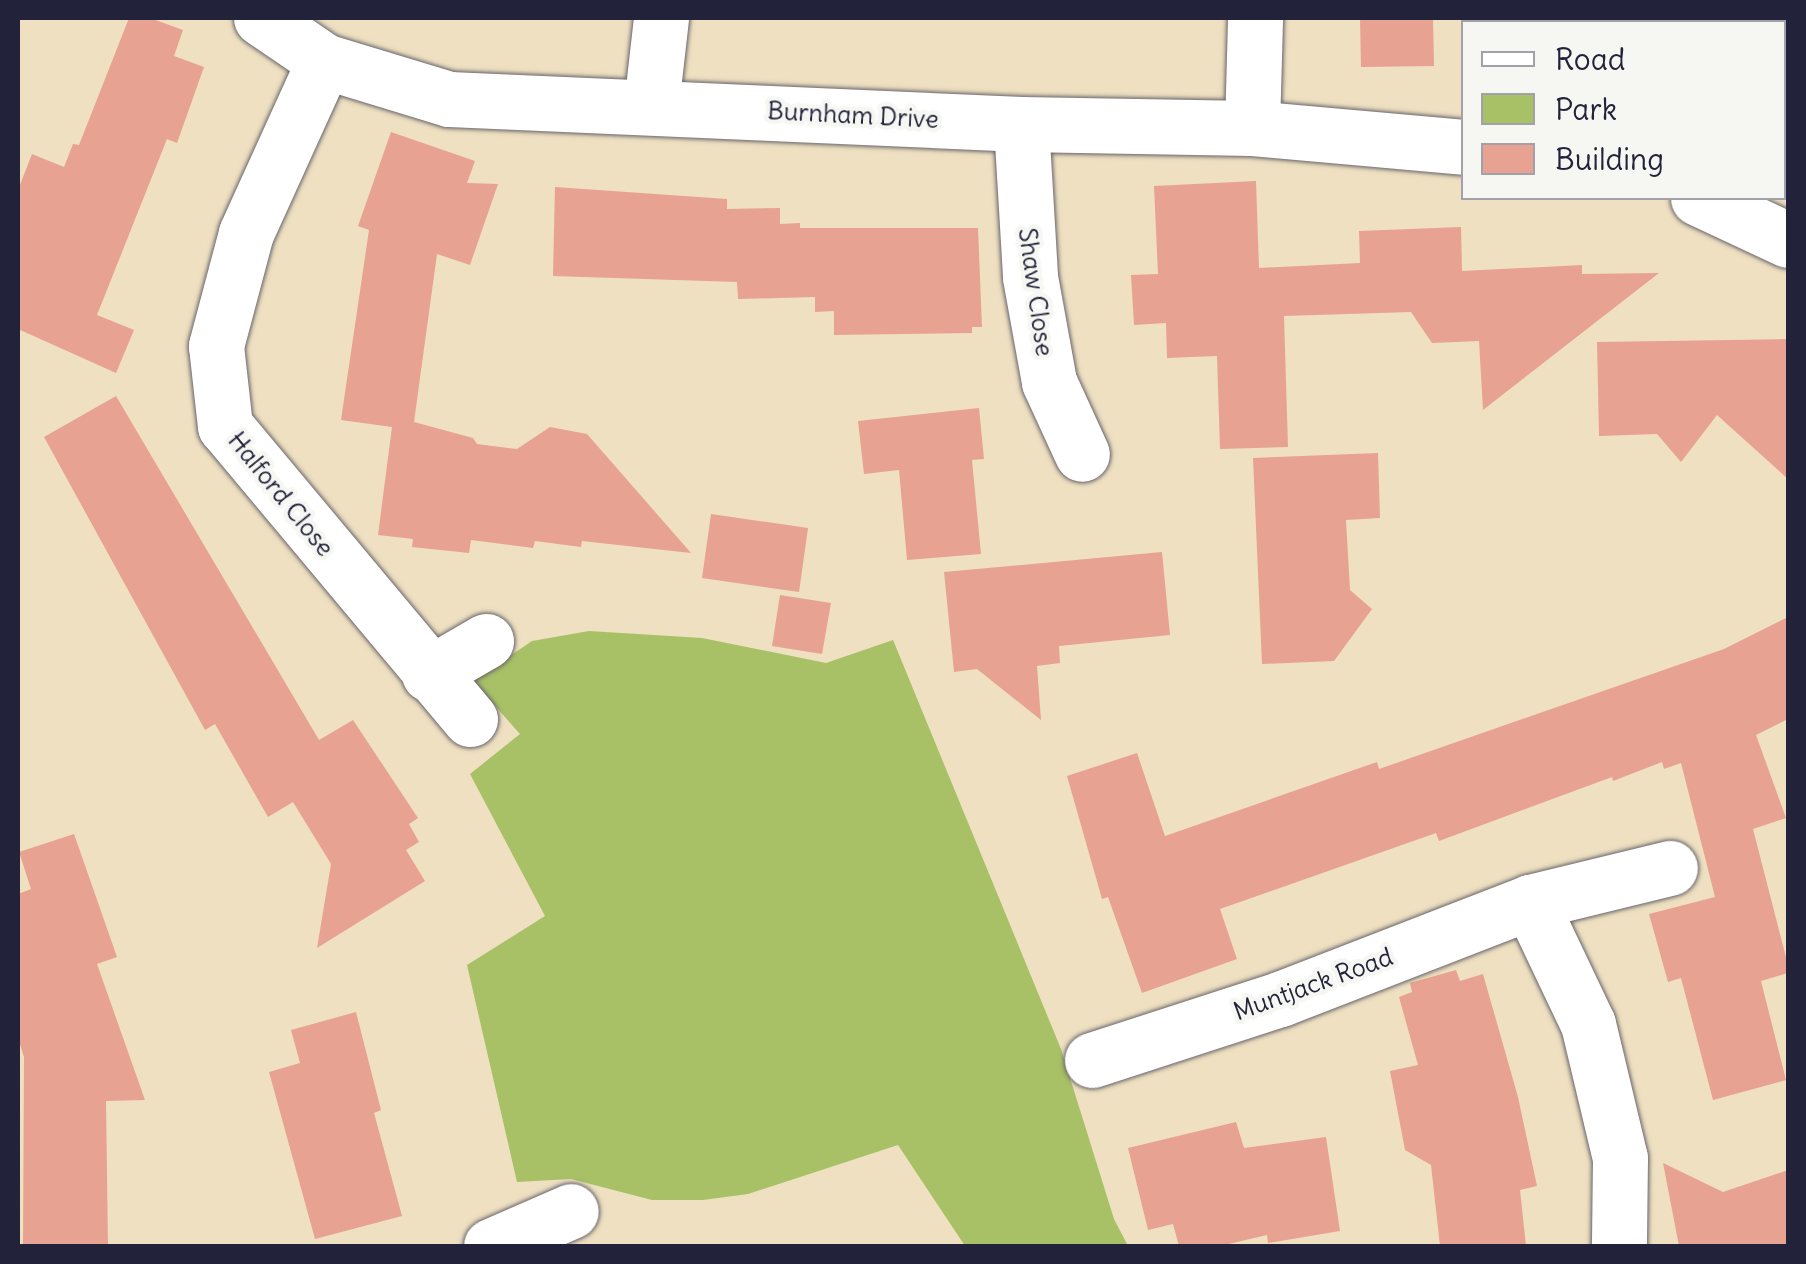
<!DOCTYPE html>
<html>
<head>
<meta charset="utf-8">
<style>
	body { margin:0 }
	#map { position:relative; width:1806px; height:1264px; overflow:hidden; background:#eee0c1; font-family:Delius,sans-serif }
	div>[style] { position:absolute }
	.green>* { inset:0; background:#a8c166 }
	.building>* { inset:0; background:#e8a291 }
	.roads { filter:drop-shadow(0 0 2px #69646a) drop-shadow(0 0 2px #69646a) }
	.minor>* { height:55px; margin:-27.5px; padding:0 27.5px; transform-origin:27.5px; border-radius:27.5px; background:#fff }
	span { translate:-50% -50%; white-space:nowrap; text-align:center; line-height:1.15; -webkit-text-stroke:9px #f6f6f2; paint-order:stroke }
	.street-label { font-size:25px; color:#22223b }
	.frame { position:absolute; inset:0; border:20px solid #22223b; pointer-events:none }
	.legend { position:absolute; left:1461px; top:20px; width:325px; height:180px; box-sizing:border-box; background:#f6f6f2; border:2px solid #a1a1a9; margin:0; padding:12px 18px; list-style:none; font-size:30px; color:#22223b }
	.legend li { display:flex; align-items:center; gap:20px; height:50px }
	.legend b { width:50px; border:2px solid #a1a1a9 }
</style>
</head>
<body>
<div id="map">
	<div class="green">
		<div style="clip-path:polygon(589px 631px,702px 638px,826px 663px,893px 640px,1061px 1049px,1114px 1219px,1128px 1246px,965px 1246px,898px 1145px,748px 1194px,703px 1200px,652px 1200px,571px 1179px,517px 1182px,467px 965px,545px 916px,470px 774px,520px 734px,473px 681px,532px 641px)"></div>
	</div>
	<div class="building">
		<div style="clip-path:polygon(129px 18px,150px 18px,183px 30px,174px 56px,204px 67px,177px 143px,167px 139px,97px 315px,134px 330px,116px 373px,18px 329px,18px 190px,32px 154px,64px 167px,73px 144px,79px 145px)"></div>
		<div style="clip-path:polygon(1360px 18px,1433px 18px,1434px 66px,1361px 67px)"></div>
		<div style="clip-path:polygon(391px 132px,475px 161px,467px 183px,498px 184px,470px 265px,437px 254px,414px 422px,473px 438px,477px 444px,517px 449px,550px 427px,587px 434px,691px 553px,582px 541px,581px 547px,535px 541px,533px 548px,471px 540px,469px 553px,412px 547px,413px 539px,378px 535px,392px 427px,341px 420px,369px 230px,358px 226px)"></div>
		<div style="clip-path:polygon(1256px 181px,1259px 268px,1360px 263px,1359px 231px,1461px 227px,1462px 271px,1582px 265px,1582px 274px,1659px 273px,1483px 410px,1479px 341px,1432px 343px,1411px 312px,1284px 316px,1288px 447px,1220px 449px,1217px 356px,1167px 358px,1166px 323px,1134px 325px,1131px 275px,1158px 274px,1154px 186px)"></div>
		<div style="clip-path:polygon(555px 187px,727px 199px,727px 209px,780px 208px,780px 224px,800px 223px,800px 228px,978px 228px,982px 327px,972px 327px,972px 333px,834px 335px,834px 311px,815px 312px,815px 297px,738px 299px,737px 282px,553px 276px)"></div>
		<div style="clip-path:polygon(1788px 339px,1788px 479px,1717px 415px,1681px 462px,1657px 434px,1599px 436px,1597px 342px)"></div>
		<div style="clip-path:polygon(116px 396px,319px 740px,353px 720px,418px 818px,409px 824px,419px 842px,406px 850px,425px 881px,317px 948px,331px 864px,293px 802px,268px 817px,215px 724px,205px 730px,44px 437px)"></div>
		<div style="clip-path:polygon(979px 408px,984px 459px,972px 460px,981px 554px,907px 560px,899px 470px,864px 474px,858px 421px)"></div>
		<div style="clip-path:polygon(1378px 453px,1380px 518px,1346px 520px,1350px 590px,1372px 609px,1334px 661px,1262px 664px,1253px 458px)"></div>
		<div style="clip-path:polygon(711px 514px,808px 528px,799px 592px,702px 578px)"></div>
		<div style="clip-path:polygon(1162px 552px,1170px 635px,1059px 646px,1060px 663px,1037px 666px,1041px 720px,977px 669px,954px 672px,944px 572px)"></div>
		<div style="clip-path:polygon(780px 595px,831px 603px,822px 654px,772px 646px)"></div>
		<div style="clip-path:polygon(1788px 617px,1788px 719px,1756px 735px,1786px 818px,1753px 829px,1788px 965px,1788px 973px,1761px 981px,1786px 1080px,1713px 1100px,1681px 978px,1668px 982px,1649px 914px,1715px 897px,1681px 763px,1664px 769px,1662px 762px,1613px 781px,1612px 777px,1439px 841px,1436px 833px,1220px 909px,1237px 959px,1142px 993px,1108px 897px,1102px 899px,1067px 776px,1137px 753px,1165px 836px,1377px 762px,1379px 769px,1724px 649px)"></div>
		<div style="clip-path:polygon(74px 834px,117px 957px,97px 964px,145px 1100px,106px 1101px,108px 1246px,23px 1246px,24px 1057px,18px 1038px,18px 894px,31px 889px,19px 852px)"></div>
		<div style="clip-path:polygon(1456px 970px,1460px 981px,1483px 974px,1518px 1097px,1537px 1186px,1520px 1190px,1526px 1246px,1440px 1246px,1431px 1165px,1405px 1150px,1390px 1071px,1418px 1065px,1399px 997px,1412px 992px,1410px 983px)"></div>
		<div style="clip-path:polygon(356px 1012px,381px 1110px,374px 1113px,402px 1216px,315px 1239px,269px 1072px,300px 1063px,291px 1030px)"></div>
		<div style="clip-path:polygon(1236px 1122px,1244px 1148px,1326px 1137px,1340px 1231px,1268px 1243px,1267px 1235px,1220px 1246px,1179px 1246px,1173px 1224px,1148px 1230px,1128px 1148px)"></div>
		<div style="clip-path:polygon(1663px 1163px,1723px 1192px,1788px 1170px,1788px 1246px,1679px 1246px)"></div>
	</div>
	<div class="roads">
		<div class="minor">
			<div style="left:261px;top:18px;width:76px;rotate:34.3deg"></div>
			<div style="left:324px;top:61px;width:131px;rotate:16.9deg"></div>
			<div style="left:449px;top:99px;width:573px;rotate:2.5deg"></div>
			<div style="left:1021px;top:124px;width:231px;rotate:1deg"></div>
			<div style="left:1252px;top:128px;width:213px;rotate:5.1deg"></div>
			<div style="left:324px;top:61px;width:189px;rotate:114.4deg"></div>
			<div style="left:246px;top:233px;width:117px;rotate:104.9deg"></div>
			<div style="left:216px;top:346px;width:81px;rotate:83.6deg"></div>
			<div style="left:225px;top:426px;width:382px;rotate:50.1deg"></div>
			<div style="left:651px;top:106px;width:89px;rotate:-83.5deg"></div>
			<div style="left:1021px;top:124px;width:153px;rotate:86.6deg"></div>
			<div style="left:1030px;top:277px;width:107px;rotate:79.7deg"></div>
			<div style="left:1049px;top:382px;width:79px;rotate:65.4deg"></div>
			<div style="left:1252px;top:128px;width:110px;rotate:-88.4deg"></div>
			<div style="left:1698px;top:198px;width:99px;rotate:25deg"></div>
			<div style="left:429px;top:674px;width:66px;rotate:-30.1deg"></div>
			<div style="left:1530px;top:902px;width:144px;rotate:-13.7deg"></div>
			<div style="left:1092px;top:1060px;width:198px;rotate:-18deg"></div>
			<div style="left:1280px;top:999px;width:268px;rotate:-21.2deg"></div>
			<div style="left:1530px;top:902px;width:135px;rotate:64.6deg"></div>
			<div style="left:1588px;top:1024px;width:138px;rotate:76.6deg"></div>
			<div style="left:1620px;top:1158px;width:88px;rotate:90.7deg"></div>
			<div style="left:491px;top:1246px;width:87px;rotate:-23.6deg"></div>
		</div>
	</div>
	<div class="street-label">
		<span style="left:853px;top:115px;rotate:3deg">Burnham Drive</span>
		<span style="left:1036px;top:292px;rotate:82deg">Shaw Close</span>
		<span style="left:281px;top:494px;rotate:51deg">Halford Close</span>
		<span style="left:1313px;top:984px;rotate:-20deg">Muntjack Road</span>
	</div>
	<div class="frame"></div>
	<ul class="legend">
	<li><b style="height:12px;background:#fff"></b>Road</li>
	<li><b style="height:28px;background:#a8c166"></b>Park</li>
	<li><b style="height:28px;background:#e8a291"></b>Building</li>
	</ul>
</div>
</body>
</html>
